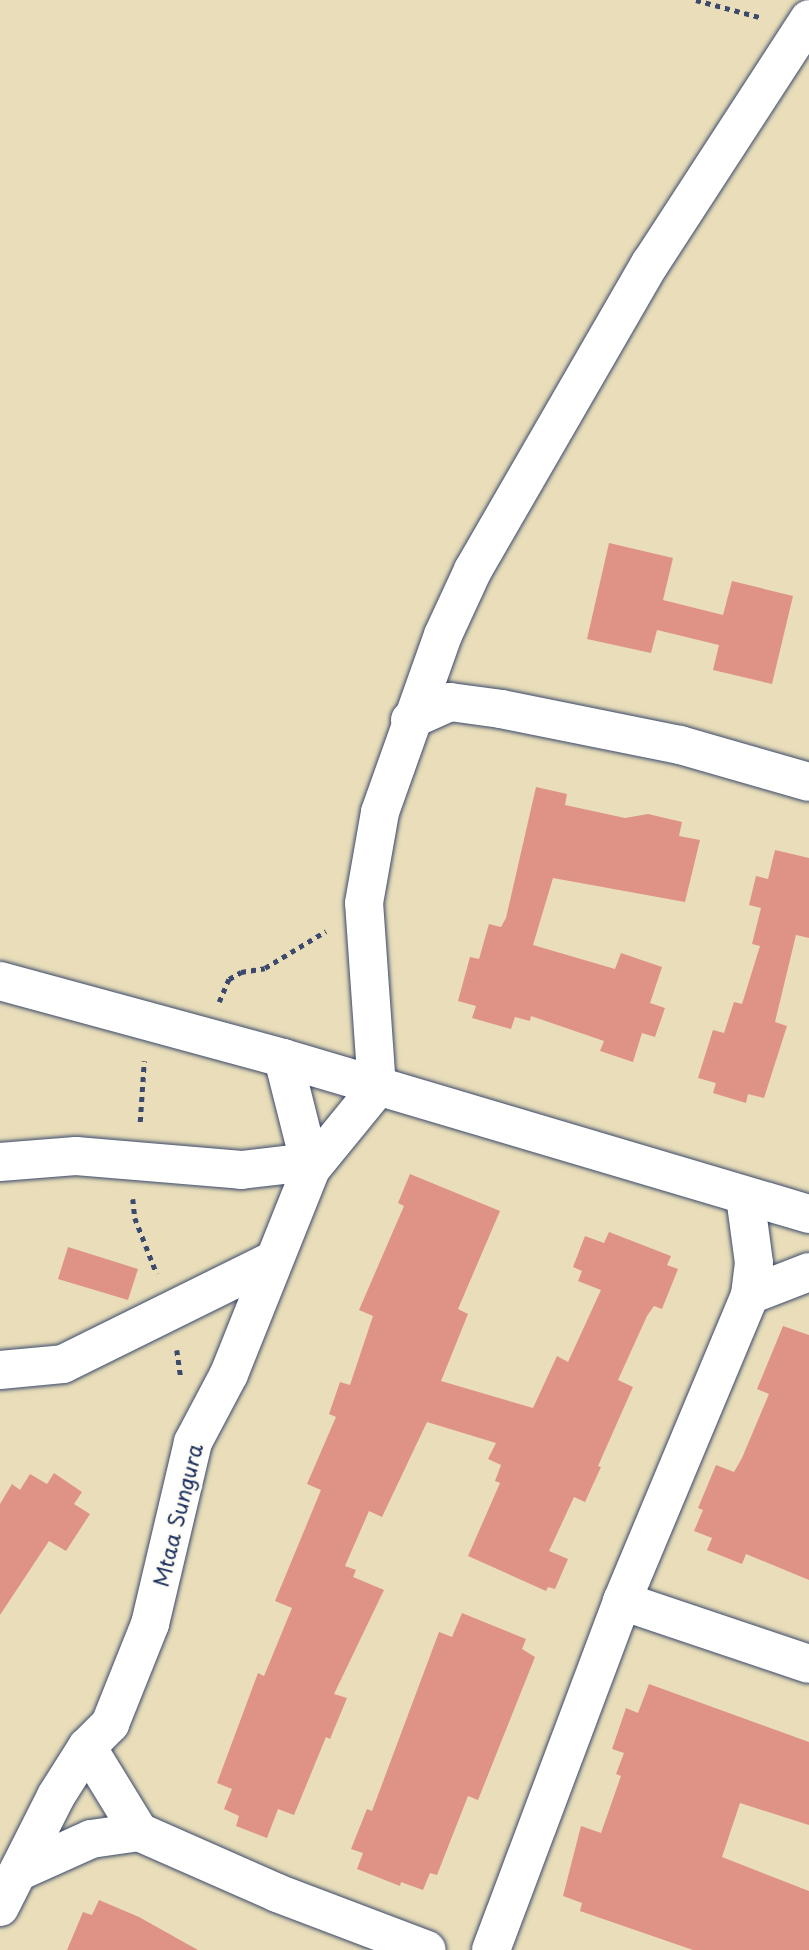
<!DOCTYPE html>
<html>
<head>
<meta charset="utf-8">
<style>
	body { margin:0 }
	#map { position:relative; width:809px; height:1950px; overflow:hidden; background:#e9deb9; font-family:"Playpen Sans",sans-serif }
	div>[style] { position:absolute }
	.building>* { inset:0; background:#df9387 }
	.path>* { height:4.5px; margin-top:-2.25px; transform-origin:0; background:repeating-linear-gradient(90deg,#3a496c 0 5px,transparent 0 10px) }
	.roads { filter:drop-shadow(0 0 2px #3a496c) drop-shadow(0 0 2px #3a496c) }
	.minor>* { height:38px; margin:-19px; padding:0 19px; transform-origin:19px; border-radius:19px; background:#fff }
	span { translate:-50% -50%; white-space:nowrap; text-align:center; line-height:1.15; -webkit-text-stroke:6px #fdfcf7; paint-order:stroke }
	.street-label { font-size:21px; color:#1b2f5e }
</style>
</head>
<body>
<div id="map">
	<div class="building">
		<div style="clip-path:polygon(609px 543px,673px 558px,663px 600px,723px 615px,732px 581px,793px 596px,772px 684px,713px 670px,719px 645px,657px 630px,651px 653px,587px 639px)"></div>
		<div style="clip-path:polygon(536px 787px,567px 794px,565px 805px,625px 818px,648px 814px,682px 822px,679px 836px,700px 840px,685px 902px,553px 878px,533px 945px,615px 969px,621px 953px,662px 967px,650px 1003px,665px 1008px,655px 1037px,642px 1033px,633px 1062px,600px 1051px,604px 1041px,531px 1016px,530px 1021px,515px 1017px,511px 1029px,472px 1018px,476px 1006px,458px 1001px,470px 957px,479px 959px,489px 924px,501px 927px,506px 918px)"></div>
		<div style="clip-path:polygon(775px 850px,809px 858px,809px 938px,796px 935px,775px 1022px,787px 1026px,764px 1098px,748px 1094px,746px 1103px,713px 1093px,716px 1083px,698px 1078px,713px 1030px,724px 1033px,734px 1002px,742px 1004px,760px 946px,752px 944px,761px 908px,749px 905px,756px 876px,768px 879px)"></div>
		<div style="clip-path:polygon(410px 1174px,500px 1211px,458px 1309px,468px 1314px,441px 1381px,533px 1408px,557px 1356px,568px 1362px,601px 1290px,578px 1281px,582px 1271px,573px 1267px,585px 1236px,604px 1243px,609px 1232px,671px 1256px,667px 1265px,678px 1269px,662px 1309px,654px 1306px,647px 1316px,618px 1380px,633px 1387px,598px 1466px,601px 1467px,585px 1502px,574px 1497px,549px 1551px,568px 1559px,555px 1589px,548px 1587px,546px 1591px,468px 1556px,500px 1483px,495px 1481px,501px 1465px,488px 1459px,496px 1443px,427px 1422px,382px 1517px,369px 1511px,345px 1566px,356px 1570px,353px 1577px,384px 1590px,334px 1694px,347px 1698px,330px 1739px,326px 1737px,294px 1815px,278px 1809px,267px 1838px,236px 1826px,239px 1816px,224px 1809px,232px 1789px,217px 1783px,258px 1673px,264px 1676px,292px 1608px,275px 1601px,321px 1490px,307px 1484px,336px 1417px,329px 1414px,340px 1382px,350px 1385px,373px 1316px,359px 1310px,404px 1206px,398px 1203px)"></div>
		<div style="clip-path:polygon(68px 1247px,138px 1269px,128px 1300px,58px 1279px)"></div>
		<div style="clip-path:polygon(783px 1326px,809px 1335px,809px 1580px,746px 1554px,742px 1564px,707px 1550px,712px 1538px,694px 1531px,703px 1510px,698px 1508px,716px 1465px,734px 1472px,742px 1458px,769px 1394px,757px 1389px)"></div>
		<div style="clip-path:polygon(54px 1473px,82px 1492px,74px 1504px,90px 1514px,66px 1551px,49px 1541px,0 1615px,0 1504px,12px 1484px,20px 1490px,30px 1474px,47px 1484px)"></div>
		<div style="clip-path:polygon(462px 1613px,526px 1639px,522px 1649px,535px 1657px,478px 1800px,468px 1796px,437px 1875px,430px 1873px,423px 1890px,401px 1882px,400px 1886px,357px 1869px,363px 1853px,351px 1849px,367px 1809px,372px 1811px,439px 1632px,452px 1637px)"></div>
		<div style="clip-path:polygon(649px 1684px,809px 1742px,809px 1825px,740px 1803px,722px 1857px,809px 1891px,809px 1950px,693px 1950px,580px 1911px,582px 1903px,563px 1896px,581px 1826px,601px 1833px,621px 1776px,616px 1774px,624px 1753px,612px 1749px,626px 1708px,638px 1713px)"></div>
		<div style="clip-path:polygon(99px 1900px,139px 1917px,198px 1950px,67px 1950px,83px 1912px,92px 1915px)"></div>
	</div>
	<div class="path">
		<div style="left:696px;top:0;width:69px;rotate:15deg"></div>
		<div style="left:219px;top:1002px;width:25px;rotate:-67deg"></div>
		<div style="left:229px;top:979px;width:14px;rotate:-30deg"></div>
		<div style="left:241px;top:972px;width:24px;rotate:-9deg"></div>
		<div style="left:265px;top:968px;width:71px;rotate:-31.2deg"></div>
		<div style="left:140px;top:1122px;width:61px;rotate:-86.2deg"></div>
		<div style="left:133px;top:1199px;width:19px;rotate:84deg"></div>
		<div style="left:135px;top:1218px;width:60px;rotate:68.6deg"></div>
		<div style="left:177px;top:1350px;width:29px;rotate:82deg"></div>
	</div>
	<div class="roads">
		<div class="minor">
			<div style="left:410px;top:720px;width:44px;rotate:-24.2deg"></div>
			<div style="left:450px;top:702px;width:51px;rotate:7.8deg"></div>
			<div style="left:501px;top:709px;width:183px;rotate:11.4deg"></div>
			<div style="left:680px;top:745px;width:134px;rotate:16deg"></div>
			<div style="left:0;top:981px;width:293px;rotate:15.2deg"></div>
			<div style="left:283px;top:1058px;width:549px;rotate:16.52deg"></div>
			<div style="left:283px;top:1058px;width:114px;rotate:75.8deg"></div>
			<div style="left:0;top:1162px;width:76px;rotate:-4.5deg"></div>
			<div style="left:76px;top:1156px;width:166px;rotate:4.8deg"></div>
			<div style="left:241px;top:1170px;width:68px;rotate:-6.7deg"></div>
			<div style="left:750px;top:1295px;width:63px;rotate:-21.3deg"></div>
			<div style="left:0;top:1370px;width:63px;rotate:-5.4deg"></div>
			<div style="left:63px;top:1364px;width:232px;rotate:-26.3deg"></div>
			<div style="left:622px;top:1601px;width:197px;rotate:18.6deg"></div>
			<div style="left:87px;top:1747px;width:100px;rotate:58.5deg"></div>
			<div style="left:139px;top:1832px;width:151px;rotate:23.8deg"></div>
			<div style="left:277px;top:1893px;width:160px;rotate:20.8deg"></div>
			<div style="left:18px;top:1872px;width:80px;rotate:-24.3deg"></div>
			<div style="left:91px;top:1839px;width:49px;rotate:-8.3deg"></div>
			<div style="left:0;top:1907px;width:124px;rotate:-63.2deg"></div>
			<div style="left:56px;top:1796px;width:58px;rotate:-57.7deg"></div>
			<div style="left:87px;top:1747px;width:33px;rotate:-45deg"></div>
			<div style="left:110px;top:1724px;width:108px;rotate:-68.2deg"></div>
			<div style="left:150px;top:1624px;width:187px;rotate:-76.7deg"></div>
			<div style="left:193px;top:1442px;width:77px;rotate:-62.1deg"></div>
			<div style="left:229px;top:1374px;width:221px;rotate:-68.2deg"></div>
			<div style="left:311px;top:1169px;width:104px;rotate:-50.8deg"></div>
			<div style="left:377px;top:1088px;width:185px;rotate:-94deg"></div>
			<div style="left:364px;top:903px;width:92px;rotate:-80deg"></div>
			<div style="left:380px;top:812px;width:188px;rotate:-70.4deg"></div>
			<div style="left:443px;top:635px;width:72px;rotate:-65.2deg"></div>
			<div style="left:473px;top:570px;width:354px;rotate:-60deg"></div>
			<div style="left:650px;top:264px;width:292px;rotate:-57deg"></div>
			<div style="left:491px;top:1950px;width:373px;rotate:-69.4deg"></div>
			<div style="left:622px;top:1601px;width:332px;rotate:-67.3deg"></div>
			<div style="left:750px;top:1295px;width:32px;rotate:-83deg"></div>
			<div style="left:754px;top:1263px;width:68px;rotate:-97.7deg"></div>
		</div>
	</div>
	<div class="street-label">
		<span style="left:177px;top:1515px;rotate:-76deg">Mtaa Sungura</span>
	</div>
</div>
</body>
</html>
